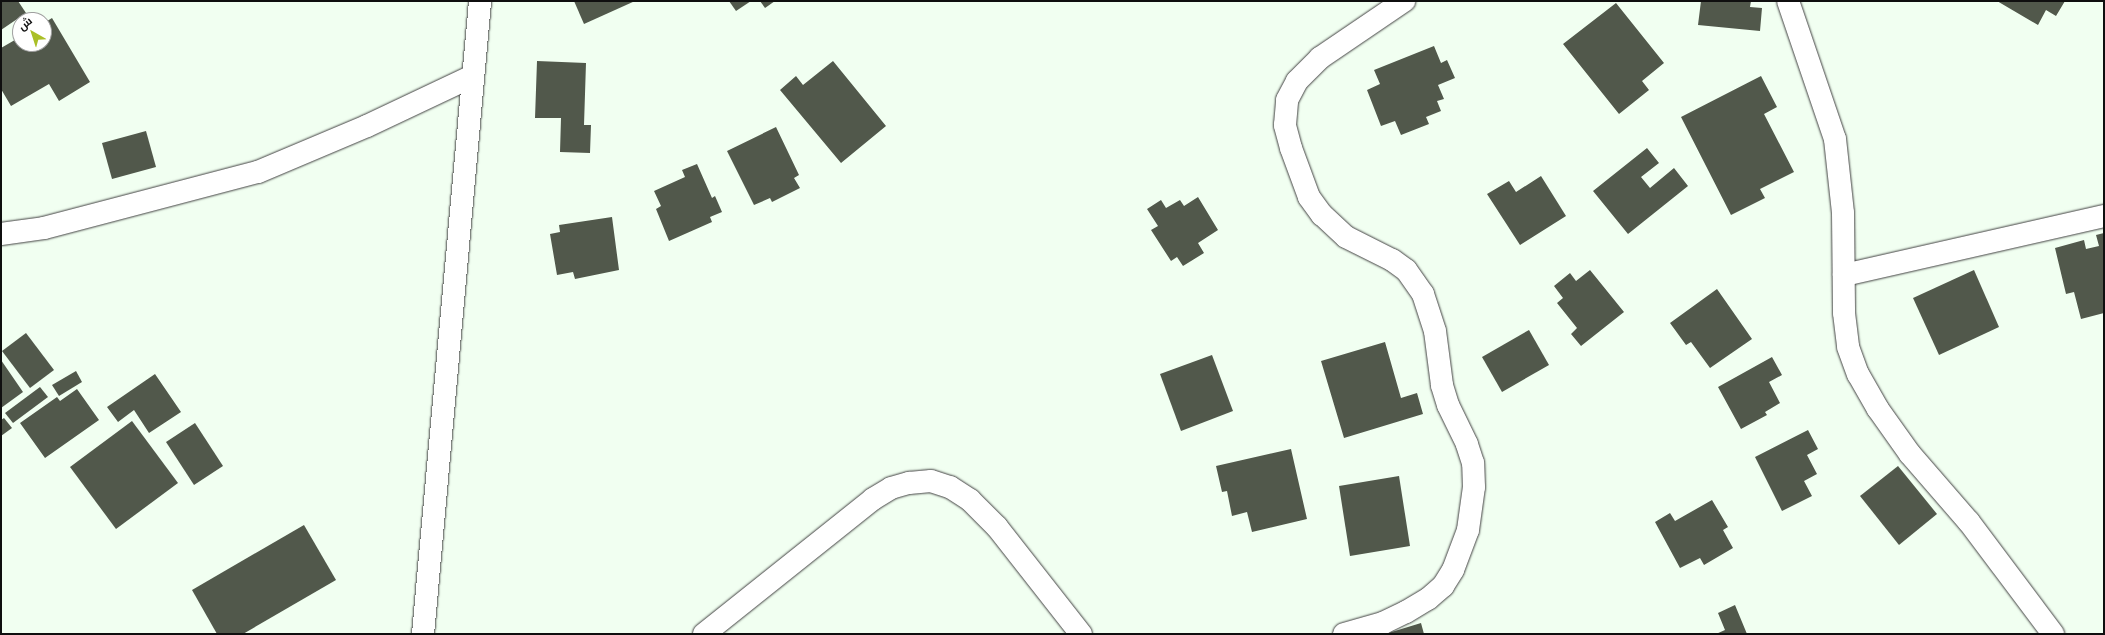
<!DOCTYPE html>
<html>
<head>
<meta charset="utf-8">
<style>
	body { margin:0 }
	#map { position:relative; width:2105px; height:635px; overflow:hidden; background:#f1fff1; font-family:"Times New Roman",Cairo,serif }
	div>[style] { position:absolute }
	.building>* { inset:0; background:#51584b }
	.roads { filter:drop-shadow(0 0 1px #424242) drop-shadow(0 0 1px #424242) }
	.minor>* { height:22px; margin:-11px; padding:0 11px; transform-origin:11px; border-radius:11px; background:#fff }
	span { translate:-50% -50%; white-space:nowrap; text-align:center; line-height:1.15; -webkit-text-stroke:4px #fff; paint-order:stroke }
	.frame { position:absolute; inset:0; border:2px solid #0f0f0f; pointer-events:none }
	.north { position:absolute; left:12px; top:12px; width:40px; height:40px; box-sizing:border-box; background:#fff; border:1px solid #9f9f9f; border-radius:50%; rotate:321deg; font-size:11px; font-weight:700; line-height:16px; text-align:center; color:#0f0f0f }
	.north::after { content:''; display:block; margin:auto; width:14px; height:18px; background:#aabf27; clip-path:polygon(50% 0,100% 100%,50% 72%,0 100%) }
</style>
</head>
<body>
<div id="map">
	<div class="building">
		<div style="clip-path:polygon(1px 1px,18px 1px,26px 13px,1px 30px)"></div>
		<div style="clip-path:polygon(574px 1px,635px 1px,584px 24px)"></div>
		<div style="clip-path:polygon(729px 1px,751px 1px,736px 11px)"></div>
		<div style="clip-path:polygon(760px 1px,775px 1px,765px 8px)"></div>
		<div style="clip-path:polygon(1701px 1px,1751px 1px,1750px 7px,1762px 8px,1760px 31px,1698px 25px)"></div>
		<div style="clip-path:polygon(1997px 1px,2065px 1px,2056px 16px,2046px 10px,2038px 25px)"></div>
		<div style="clip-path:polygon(1616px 3px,1664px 63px,1642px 81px,1649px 90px,1619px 114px,1563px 44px)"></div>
		<div style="clip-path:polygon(52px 18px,90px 82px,59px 101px,49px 84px,11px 106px,1px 89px,1px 48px,20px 37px,20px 44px,44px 44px,44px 23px)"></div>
		<div style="clip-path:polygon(1434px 46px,1441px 63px,1447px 60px,1455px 78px,1438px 85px,1444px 99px,1437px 101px,1441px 111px,1426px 117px,1429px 124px,1401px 135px,1395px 121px,1381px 126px,1367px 90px,1380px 84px,1374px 70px)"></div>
		<div style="clip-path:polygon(537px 61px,586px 63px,584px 125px,591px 125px,590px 153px,560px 152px,561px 118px,535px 118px)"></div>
		<div style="clip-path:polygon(833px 61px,886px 126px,841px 163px,780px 90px,796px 76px,803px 85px)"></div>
		<div style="clip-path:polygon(1761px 76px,1777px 107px,1764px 114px,1794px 172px,1760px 189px,1765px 198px,1731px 215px,1681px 117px)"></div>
		<div style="clip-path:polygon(776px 127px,799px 175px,794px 178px,800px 188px,772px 202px,770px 198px,754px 205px,727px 151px)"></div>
		<div style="clip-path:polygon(146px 131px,156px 167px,112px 179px,102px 143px)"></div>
		<div style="clip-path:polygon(1647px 148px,1659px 163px,1641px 177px,1650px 188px,1674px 168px,1688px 186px,1628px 234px,1593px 191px)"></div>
		<div style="clip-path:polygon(697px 164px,712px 198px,715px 196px,722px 212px,710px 217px,712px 222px,669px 241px,656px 209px,661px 206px,654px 191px,685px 177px,682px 170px)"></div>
		<div style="clip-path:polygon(1541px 176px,1566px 216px,1520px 245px,1487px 194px,1509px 181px,1516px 192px)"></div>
		<div style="clip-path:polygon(1198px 197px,1218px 230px,1198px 243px,1204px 253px,1183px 266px,1177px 257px,1171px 261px,1151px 230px,1158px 226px,1147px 209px,1161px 200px,1166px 208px,1180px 200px,1184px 206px)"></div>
		<div style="clip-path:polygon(612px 217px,619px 270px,575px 279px,573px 272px,557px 275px,550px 234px,560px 232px,559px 225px)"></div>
		<div style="clip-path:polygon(2104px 233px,2104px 313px,2081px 319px,2074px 292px,2066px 294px,2055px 248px,2084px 240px,2086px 249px,2099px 246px,2096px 235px)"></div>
		<div style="clip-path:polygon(1590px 270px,1624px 312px,1581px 346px,1571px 334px,1577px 328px,1557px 303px,1563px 298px,1554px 286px,1570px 273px,1576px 281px)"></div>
		<div style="clip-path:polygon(1974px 270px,1999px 327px,1939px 355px,1913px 298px)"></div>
		<div style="clip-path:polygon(1717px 289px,1752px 339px,1710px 368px,1691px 342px,1686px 345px,1670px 323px)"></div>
		<div style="clip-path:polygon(1529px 330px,1549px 365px,1502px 392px,1482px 357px)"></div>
		<div style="clip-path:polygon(26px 333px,54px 370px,30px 388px,2px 351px)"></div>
		<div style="clip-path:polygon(1385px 342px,1401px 398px,1417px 393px,1423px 414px,1344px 438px,1321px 361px)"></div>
		<div style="clip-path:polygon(1212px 355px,1233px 411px,1181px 431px,1160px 374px)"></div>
		<div style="clip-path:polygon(1772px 357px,1782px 375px,1769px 382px,1780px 403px,1765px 412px,1767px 415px,1741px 429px,1718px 387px)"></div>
		<div style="clip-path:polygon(1px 360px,23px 392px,1px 408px)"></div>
		<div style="clip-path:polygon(76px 371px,82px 382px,59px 396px,52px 385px)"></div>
		<div style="clip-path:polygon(155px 374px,181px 412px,149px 433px,134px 410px,118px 422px,107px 407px)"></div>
		<div style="clip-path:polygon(40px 387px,48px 397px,13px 423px,5px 413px)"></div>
		<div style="clip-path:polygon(77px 389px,99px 420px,45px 458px,20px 423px,57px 397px,60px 401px)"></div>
		<div style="clip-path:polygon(4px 418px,12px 428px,1px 436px,1px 420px)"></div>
		<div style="clip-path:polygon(132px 421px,178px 483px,116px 529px,70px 467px)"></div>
		<div style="clip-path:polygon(195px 423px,223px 466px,194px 485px,166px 442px)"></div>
		<div style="clip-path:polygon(1808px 430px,1818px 449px,1807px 455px,1817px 474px,1804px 481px,1812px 496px,1782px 511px,1755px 457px)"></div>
		<div style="clip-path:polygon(1291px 449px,1307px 519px,1252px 532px,1247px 512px,1232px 516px,1227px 491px,1222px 492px,1216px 466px)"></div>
		<div style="clip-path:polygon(1898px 466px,1937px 514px,1899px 545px,1860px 496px)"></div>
		<div style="clip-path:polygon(1399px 476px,1410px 546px,1350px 556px,1339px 486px)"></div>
		<div style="clip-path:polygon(1712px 500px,1728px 527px,1723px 530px,1733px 548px,1704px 565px,1700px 558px,1680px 568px,1655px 522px,1670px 513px,1675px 521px)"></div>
		<div style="clip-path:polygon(304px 525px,336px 580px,243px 634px,217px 634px,192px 590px)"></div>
		<div style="clip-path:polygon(1735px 605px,1747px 634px,1716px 634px,1725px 630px,1718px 613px)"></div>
		<div style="clip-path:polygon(1421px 623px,1424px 634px,1385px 634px)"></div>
	</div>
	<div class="roads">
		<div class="minor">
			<div style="left:1788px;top:1px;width:146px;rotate:71.2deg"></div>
			<div style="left:1835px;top:139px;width:74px;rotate:83.8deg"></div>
			<div style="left:1843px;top:213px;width:100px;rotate:89.4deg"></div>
			<div style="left:1844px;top:313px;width:34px;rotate:83deg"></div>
			<div style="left:1848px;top:347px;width:29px;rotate:70deg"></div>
			<div style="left:1858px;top:374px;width:40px;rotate:60.3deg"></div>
			<div style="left:1878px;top:409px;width:55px;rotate:54.6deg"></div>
			<div style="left:1910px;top:454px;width:90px;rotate:49.1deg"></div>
			<div style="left:1969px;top:522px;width:140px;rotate:53.1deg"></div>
			<div style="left:1px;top:234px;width:43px;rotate:-7.9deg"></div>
			<div style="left:44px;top:228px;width:221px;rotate:-14.7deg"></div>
			<div style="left:258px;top:172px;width:118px;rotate:-22.9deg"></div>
			<div style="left:367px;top:126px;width:117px;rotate:-25.3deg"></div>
			<div style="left:1844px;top:275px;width:267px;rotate:-12.8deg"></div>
			<div style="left:423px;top:634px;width:636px;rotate:-84.85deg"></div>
			<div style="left:704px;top:634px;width:216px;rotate:-38.6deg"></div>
			<div style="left:873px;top:499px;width:21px;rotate:-31deg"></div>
			<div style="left:891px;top:488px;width:19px;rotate:-16deg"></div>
			<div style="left:909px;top:483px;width:22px;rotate:-5deg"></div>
			<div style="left:931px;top:481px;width:20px;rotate:18deg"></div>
			<div style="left:950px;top:487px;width:24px;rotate:33deg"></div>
			<div style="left:970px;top:500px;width:38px;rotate:45deg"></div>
			<div style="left:997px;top:527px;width:136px;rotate:51.9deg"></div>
			<div style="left:1344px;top:634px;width:41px;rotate:-15.8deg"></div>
			<div style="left:1383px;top:623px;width:25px;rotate:-26deg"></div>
			<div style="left:1406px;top:612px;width:26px;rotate:-31deg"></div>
			<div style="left:1428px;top:599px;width:20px;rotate:-41deg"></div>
			<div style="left:1443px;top:586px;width:19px;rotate:-58deg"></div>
			<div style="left:1453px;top:570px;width:43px;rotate:-69.4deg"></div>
			<div style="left:1468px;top:530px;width:43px;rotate:-82.1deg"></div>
			<div style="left:1474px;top:487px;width:24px;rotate:-92deg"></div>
			<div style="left:1473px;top:463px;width:20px;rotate:-108deg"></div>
			<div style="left:1467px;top:444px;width:43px;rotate:-116deg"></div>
			<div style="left:1448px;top:405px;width:21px;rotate:-107deg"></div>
			<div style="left:1442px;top:385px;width:54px;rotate:-97.4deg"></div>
			<div style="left:1435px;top:331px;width:39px;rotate:-108deg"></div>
			<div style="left:1423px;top:294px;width:29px;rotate:-125deg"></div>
			<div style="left:1406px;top:270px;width:17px;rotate:-144deg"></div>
			<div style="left:1392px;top:260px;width:51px;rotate:-153.4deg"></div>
			<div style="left:1346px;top:237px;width:33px;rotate:-137deg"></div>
			<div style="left:1322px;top:215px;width:22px;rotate:-126deg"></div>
			<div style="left:1309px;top:197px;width:52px;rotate:-110.2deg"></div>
			<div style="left:1291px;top:148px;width:24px;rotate:-105deg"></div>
			<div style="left:1285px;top:125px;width:25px;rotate:-85deg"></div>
			<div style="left:1287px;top:100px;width:21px;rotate:-62deg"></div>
			<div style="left:1297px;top:81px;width:33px;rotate:-45deg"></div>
			<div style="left:1320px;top:58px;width:102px;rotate:-34.2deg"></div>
		</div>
	</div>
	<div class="frame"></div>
	<div class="north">ش</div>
</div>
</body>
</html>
